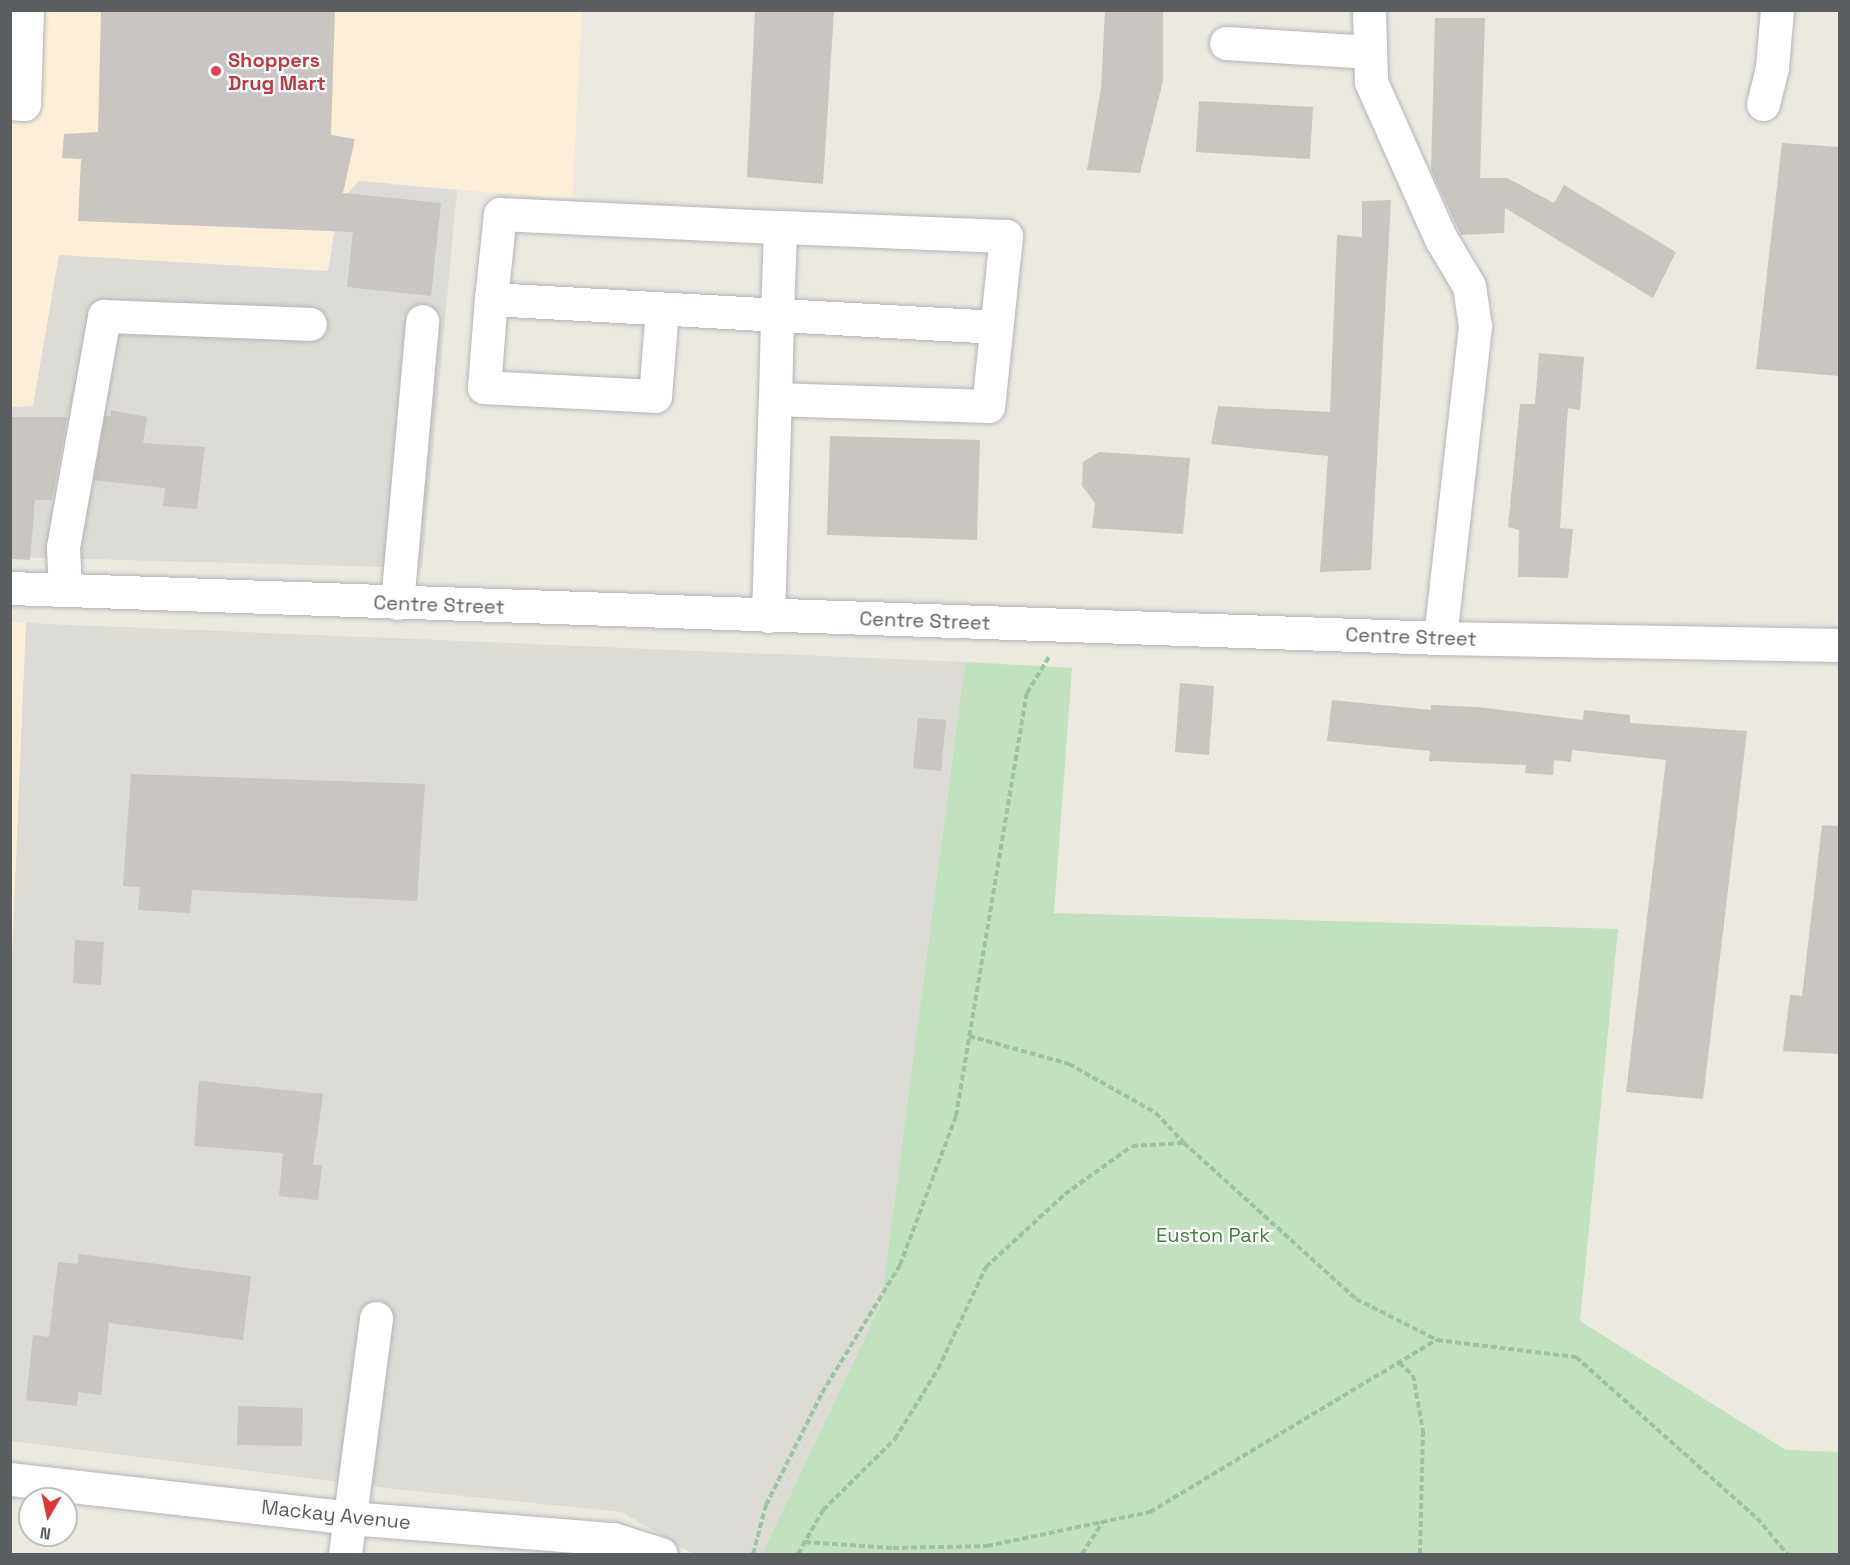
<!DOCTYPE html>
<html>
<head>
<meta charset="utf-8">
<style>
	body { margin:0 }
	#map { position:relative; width:1850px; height:1565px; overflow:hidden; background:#ece9e1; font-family:"Space Grotesk",sans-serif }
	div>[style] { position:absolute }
	.commercial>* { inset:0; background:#fbf0d7 }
	.industrial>* { inset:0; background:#dddbd6 }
	.green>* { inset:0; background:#c2e2bf }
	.building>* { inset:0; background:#c9c5c0 }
	.path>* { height:4px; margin-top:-2px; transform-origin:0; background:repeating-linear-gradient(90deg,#99c3a1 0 6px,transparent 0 9px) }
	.roads { filter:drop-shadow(0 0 2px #b2b5b8) drop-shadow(0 0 2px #b2b5b8) }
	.minor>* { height:33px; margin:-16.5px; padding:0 16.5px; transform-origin:16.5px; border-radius:16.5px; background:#fff }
	.dots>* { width:16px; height:16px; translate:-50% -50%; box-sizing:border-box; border:3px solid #fff; border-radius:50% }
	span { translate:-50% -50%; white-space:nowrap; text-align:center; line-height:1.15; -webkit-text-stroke:4.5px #fff; paint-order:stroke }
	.health-label { font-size:20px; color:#be3a42; font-weight:700 }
	.left { translate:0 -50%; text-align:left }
	.street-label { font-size:20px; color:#5a5e61 }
	.park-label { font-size:20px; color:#3c8139 }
	.frame { position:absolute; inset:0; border:12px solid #5a5e61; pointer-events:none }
	.north { position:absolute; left:18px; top:1487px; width:60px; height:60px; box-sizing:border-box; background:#fff; border:2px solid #bdbfc0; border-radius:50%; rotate:189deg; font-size:16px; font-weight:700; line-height:24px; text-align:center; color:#5a5e61 }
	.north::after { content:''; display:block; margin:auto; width:21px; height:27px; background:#de3637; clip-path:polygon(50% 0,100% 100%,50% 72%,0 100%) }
</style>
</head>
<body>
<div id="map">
	<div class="commercial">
		<div style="clip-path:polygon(10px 11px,582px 11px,572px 199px,359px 181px,339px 203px,328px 272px,59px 255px,33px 406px,11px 407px)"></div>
		<div style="clip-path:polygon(11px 622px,26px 623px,11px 1002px)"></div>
	</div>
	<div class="industrial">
		<div style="clip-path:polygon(359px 181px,457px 190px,422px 568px,11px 557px,11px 407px,33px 406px,59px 255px,328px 271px,339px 203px)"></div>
		<div style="clip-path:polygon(26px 623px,965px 662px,881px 1304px,762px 1554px,693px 1554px,622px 1512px,395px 1489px,11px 1441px,10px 1002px)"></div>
	</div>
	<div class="green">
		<div style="clip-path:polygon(965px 662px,1072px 668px,1054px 913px,1618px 929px,1580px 1321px,1786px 1450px,1839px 1452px,1839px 1554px,762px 1554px,881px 1304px)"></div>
	</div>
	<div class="building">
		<div style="clip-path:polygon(101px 10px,335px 10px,331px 135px,355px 139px,343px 193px,441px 203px,431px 296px,347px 287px,353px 232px,78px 221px,81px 159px,62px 158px,64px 134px,98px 132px)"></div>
		<div style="clip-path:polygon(755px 10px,834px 10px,823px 184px,747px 177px)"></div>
		<div style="clip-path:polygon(1105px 10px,1163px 10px,1163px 81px,1140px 173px,1087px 170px,1101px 88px)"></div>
		<div style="clip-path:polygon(1435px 18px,1485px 18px,1480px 178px,1507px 178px,1554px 203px,1564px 185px,1676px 252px,1653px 298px,1505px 208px,1504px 233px,1461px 235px,1431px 170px)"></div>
		<div style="clip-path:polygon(1199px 101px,1313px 107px,1310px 159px,1196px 152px)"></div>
		<div style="clip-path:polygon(1782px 143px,1839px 147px,1839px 376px,1756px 369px)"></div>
		<div style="clip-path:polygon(1391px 200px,1371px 570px,1320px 572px,1328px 456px,1211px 444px,1218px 406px,1330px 412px,1337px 235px,1362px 237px,1362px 201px)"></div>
		<div style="clip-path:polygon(1539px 353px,1584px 357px,1580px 410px,1568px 408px,1560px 528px,1573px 529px,1568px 578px,1518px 577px,1519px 530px,1508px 527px,1520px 404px,1535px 404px)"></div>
		<div style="clip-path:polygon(111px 410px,147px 417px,143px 443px,205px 447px,197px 509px,163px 506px,165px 488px,94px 480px,105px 416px,110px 416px)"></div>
		<div style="clip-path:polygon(10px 417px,67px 417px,52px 500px,35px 500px,30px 560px,10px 559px)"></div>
		<div style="clip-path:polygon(830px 436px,980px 440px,977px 540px,827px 535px)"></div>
		<div style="clip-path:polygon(1099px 452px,1190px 458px,1183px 534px,1092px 528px,1095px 503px,1082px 486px,1083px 462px)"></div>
		<div style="clip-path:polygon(1180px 683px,1214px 686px,1209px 755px,1175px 752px)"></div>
		<div style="clip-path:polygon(1332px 700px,1431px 710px,1431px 705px,1478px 707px,1583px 720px,1584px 710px,1630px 715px,1630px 723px,1747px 731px,1703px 1099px,1626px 1092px,1666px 760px,1572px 750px,1571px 762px,1554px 760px,1553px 775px,1525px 773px,1526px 765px,1429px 761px,1430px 751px,1327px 741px)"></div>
		<div style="clip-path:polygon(918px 718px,946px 720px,941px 771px,913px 768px)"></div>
		<div style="clip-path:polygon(131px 774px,425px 784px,417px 901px,192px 890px,190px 913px,138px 910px,140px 887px,123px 886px)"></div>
		<div style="clip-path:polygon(1822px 825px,1839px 826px,1839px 1054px,1783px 1051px,1790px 995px,1802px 996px)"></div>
		<div style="clip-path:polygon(75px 940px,104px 942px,101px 985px,73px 983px)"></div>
		<div style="clip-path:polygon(199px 1081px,323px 1094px,313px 1165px,322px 1165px,318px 1200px,279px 1196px,283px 1153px,194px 1146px)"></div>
		<div style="clip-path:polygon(79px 1254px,251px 1276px,243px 1340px,109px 1323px,101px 1395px,78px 1392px,77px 1406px,26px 1400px,33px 1335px,49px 1337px,58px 1262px,78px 1264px)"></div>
		<div style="clip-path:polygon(238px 1406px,303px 1408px,302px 1446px,237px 1445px)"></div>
	</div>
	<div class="path">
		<div style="left:969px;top:1036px;width:104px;rotate:15.6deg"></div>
		<div style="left:1069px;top:1064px;width:100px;rotate:29.4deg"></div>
		<div style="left:1156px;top:1113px;width:41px;rotate:47deg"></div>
		<div style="left:1399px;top:1363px;width:18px;rotate:41deg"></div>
		<div style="left:1413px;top:1375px;width:57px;rotate:79.9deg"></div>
		<div style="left:1423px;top:1431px;width:123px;rotate:91.4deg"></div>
		<div style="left:805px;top:1542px;width:88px;rotate:3.9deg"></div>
		<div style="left:893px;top:1548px;width:94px;rotate:-1.2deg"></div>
		<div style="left:987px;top:1546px;width:167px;rotate:-11.8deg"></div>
		<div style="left:1150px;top:1512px;width:334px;rotate:-31deg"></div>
		<div style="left:753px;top:1554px;width:51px;rotate:-75.1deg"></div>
		<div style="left:766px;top:1505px;width:125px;rotate:-63.4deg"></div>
		<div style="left:822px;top:1393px;width:150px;rotate:-58.6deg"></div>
		<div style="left:900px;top:1265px;width:159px;rotate:-69.4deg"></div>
		<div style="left:956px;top:1116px;width:429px;rotate:-80.5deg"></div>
		<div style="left:1027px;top:693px;width:42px;rotate:-58.6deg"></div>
		<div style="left:798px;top:1554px;width:51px;rotate:-60.4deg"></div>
		<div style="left:823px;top:1510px;width:101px;rotate:-44.6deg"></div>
		<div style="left:895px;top:1439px;width:82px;rotate:-58.4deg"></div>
		<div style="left:938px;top:1369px;width:113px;rotate:-64.8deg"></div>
		<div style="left:986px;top:1267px;width:108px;rotate:-42.7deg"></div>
		<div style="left:1065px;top:1194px;width:82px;rotate:-35.6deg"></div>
		<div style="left:1132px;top:1146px;width:52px;rotate:-3.3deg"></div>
		<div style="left:1184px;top:1143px;width:232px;rotate:42.2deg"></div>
		<div style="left:1356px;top:1299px;width:91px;rotate:26.8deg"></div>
		<div style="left:1437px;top:1340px;width:140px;rotate:7deg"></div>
		<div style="left:1576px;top:1357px;width:242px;rotate:41.7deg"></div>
		<div style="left:1757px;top:1518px;width:47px;rotate:50.2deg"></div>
		<div style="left:1082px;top:1554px;width:38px;rotate:-57deg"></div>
	</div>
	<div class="roads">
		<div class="minor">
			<div style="left:1369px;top:10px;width:72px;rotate:88.4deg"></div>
			<div style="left:1371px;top:82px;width:172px;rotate:66deg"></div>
			<div style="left:1441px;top:239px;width:55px;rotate:59.2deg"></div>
			<div style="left:1469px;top:286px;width:40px;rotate:81.5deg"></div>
			<div style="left:1475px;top:326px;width:314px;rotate:96.4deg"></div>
			<div style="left:1226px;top:43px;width:144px;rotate:3.6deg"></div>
			<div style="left:10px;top:103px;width:14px;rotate:4deg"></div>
			<div style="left:24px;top:104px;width:94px;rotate:-88.2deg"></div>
			<div style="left:1763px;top:104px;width:38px;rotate:-76deg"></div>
			<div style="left:1772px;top:67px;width:57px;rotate:-85deg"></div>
			<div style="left:491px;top:299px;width:85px;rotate:-84deg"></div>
			<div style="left:500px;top:214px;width:280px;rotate:2.7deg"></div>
			<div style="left:662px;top:309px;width:87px;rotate:94.6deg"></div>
			<div style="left:655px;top:396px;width:171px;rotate:-177deg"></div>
			<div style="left:484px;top:387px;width:88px;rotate:-85.5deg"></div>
			<div style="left:491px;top:299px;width:506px;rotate:3.17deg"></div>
			<div style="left:10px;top:588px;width:1431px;rotate:2deg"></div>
			<div style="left:1440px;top:638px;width:400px;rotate:1deg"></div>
			<div style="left:65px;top:590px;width:43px;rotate:-92.7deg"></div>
			<div style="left:63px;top:547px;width:235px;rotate:-79.9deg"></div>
			<div style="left:104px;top:316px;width:206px;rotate:2.2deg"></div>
			<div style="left:397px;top:603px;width:283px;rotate:-84.9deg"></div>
			<div style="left:768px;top:616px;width:217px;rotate:-88.2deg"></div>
			<div style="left:775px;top:399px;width:84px;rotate:-88.6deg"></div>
			<div style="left:777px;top:315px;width:88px;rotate:-88deg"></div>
			<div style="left:780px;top:227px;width:226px;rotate:2.3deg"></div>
			<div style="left:1006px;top:236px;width:171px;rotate:96deg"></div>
			<div style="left:988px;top:406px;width:213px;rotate:-178.1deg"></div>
			<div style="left:10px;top:1479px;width:342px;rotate:6.5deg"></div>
			<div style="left:350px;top:1518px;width:264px;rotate:4.6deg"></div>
			<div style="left:613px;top:1539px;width:50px;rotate:17.4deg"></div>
			<div style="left:345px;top:1554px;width:238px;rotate:-82.5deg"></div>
		</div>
	</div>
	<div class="dots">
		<div style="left:216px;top:71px;background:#e0444e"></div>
	</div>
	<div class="health-label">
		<span class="left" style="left:228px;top:72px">Shoppers<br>Drug Mart</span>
	</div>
	<div class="street-label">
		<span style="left:439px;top:605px;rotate:2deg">Centre Street</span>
		<span style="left:925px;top:621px;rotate:2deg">Centre Street</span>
		<span style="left:1411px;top:637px;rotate:2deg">Centre Street</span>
		<span style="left:336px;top:1515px;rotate:6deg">Mackay Avenue</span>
	</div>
	<div class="park-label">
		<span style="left:1213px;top:1235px">Euston Park</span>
	</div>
	<div class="frame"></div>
	<div class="north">N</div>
</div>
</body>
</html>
